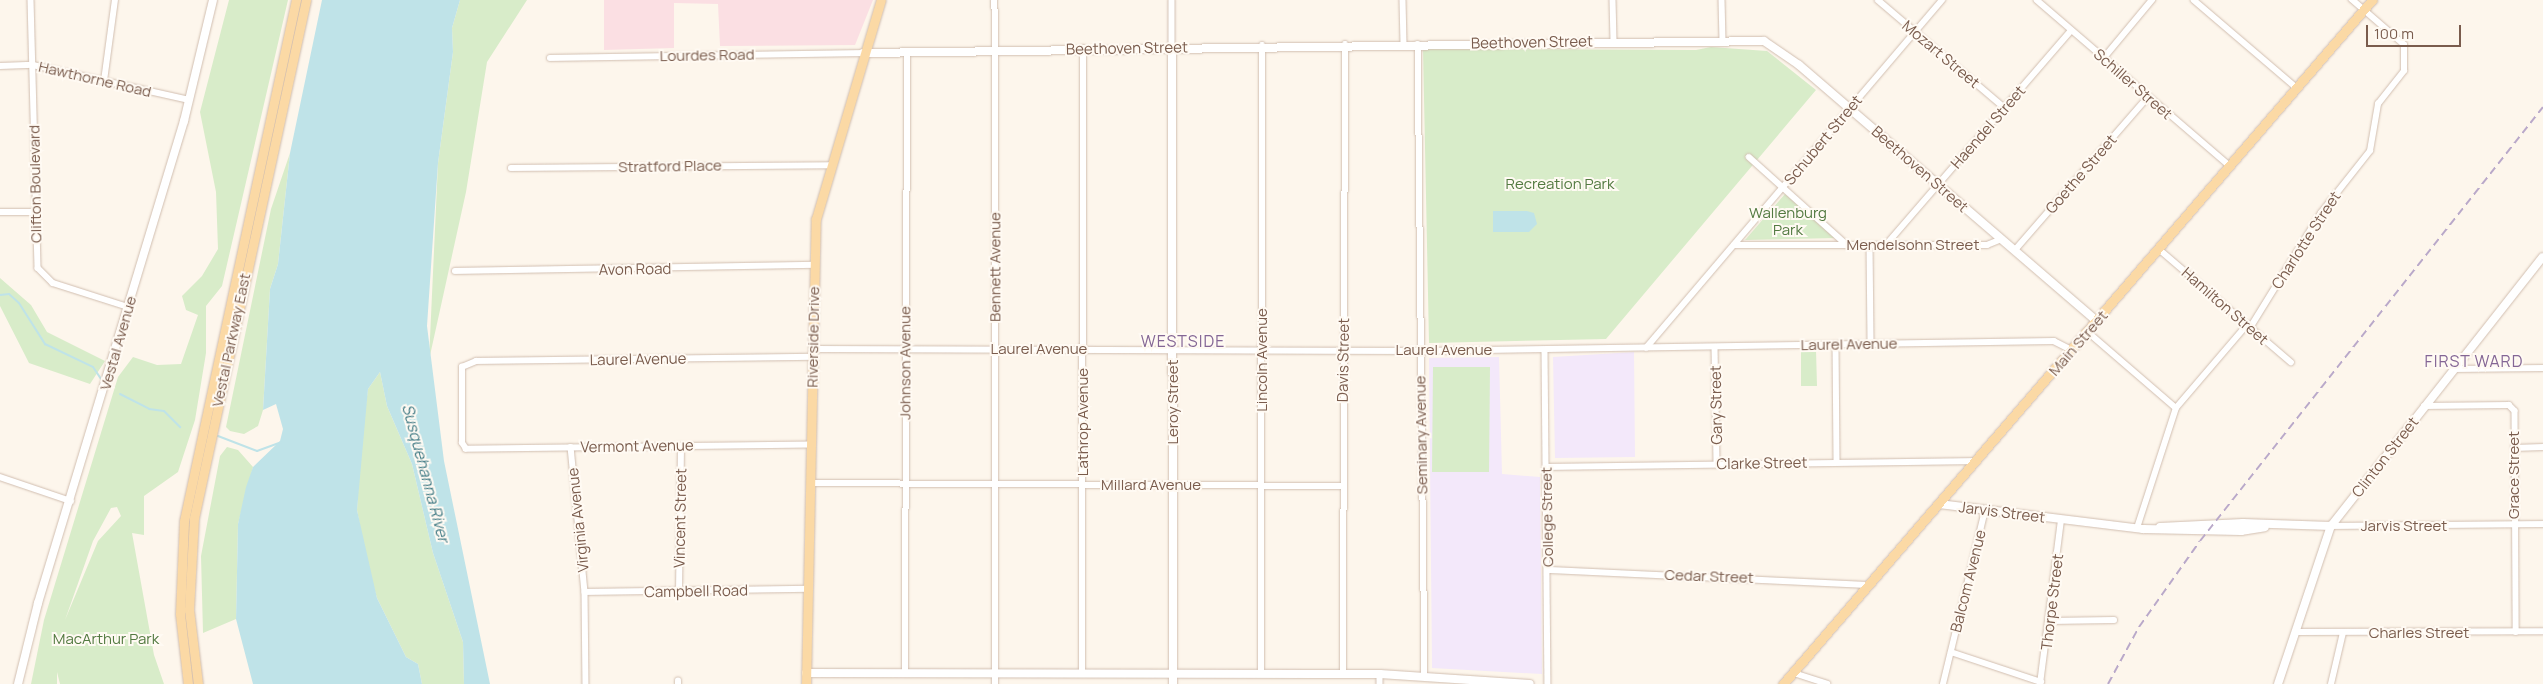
<!DOCTYPE html>
<html>
<head>
<meta charset="utf-8">
<style>
	body { margin:0 }
	#map { position:relative; width:2543px; height:684px; overflow:hidden; background:#fdf6ec; font-family:Manrope,sans-serif }
	div>[style] { position:absolute }
	.education>* { inset:0; background:#f3e8fa }
	.medical>* { inset:0; background:#fbdfe3 }
	.green>* { inset:0; background:#d8ecc9 }
	.water>* { inset:0; background:#bfe3e8 }
	.stream>* { height:2px; margin:-1px; padding:0 1px; transform-origin:1px; border-radius:1px; background:#bfe3e8 }
	.roads { filter:drop-shadow(0 0 1px #d1beb0) drop-shadow(0 0 1px #d1beb0) }
	.street>* { height:5.5px; margin:-2.75px; padding:0 2.75px; transform-origin:2.75px; border-radius:2.75px; background:#fff }
	.secondary>* { height:8px; margin:-4px; padding:0 4px; transform-origin:4px; border-radius:4px; background:#fff }
	.primary>* { height:9px; margin:-4.5px; padding:0 4.5px; transform-origin:4.5px; border-radius:4.5px; background:#fbd9a5 }
	.rail>* { height:2px; margin-top:-1px; transform-origin:0; background:repeating-linear-gradient(90deg,#b9a8c9 0 8px,transparent 0 13px) }
	span { translate:-50% -50%; white-space:nowrap; text-align:center; line-height:1.15; -webkit-text-stroke:4px #fffaf3; paint-order:stroke }
	.street-label { font-size:15px; color:#7a5c4d }
	.park-label { font-size:15px; color:#537a41 }
	.neighbourhood-label { font-size:16px; color:#846695; letter-spacing:1px }
	.water-label { font-size:16px; color:#437c86; font-style:italic }
	.scale { position:absolute; left:2366px; top:25px; width:95px; height:22px; box-sizing:border-box; border:2px solid #7a5c4d; border-top:0; padding-left:6px; font-size:15px; line-height:18px; white-space:nowrap; color:#7a5c4d; -webkit-text-stroke:4px #fffaf3; paint-order:stroke }
</style>
</head>
<body>
<div id="map">
	<div class="education">
		<div style="clip-path:polygon(1634px 352px,1635px 457px,1555px 458px,1553px 357px)"></div>
		<div style="clip-path:polygon(1499px 357px,1502px 474px,1540px 477px,1542px 674px,1432px 668px,1429px 358px)"></div>
	</div>
	<div class="medical">
		<div style="clip-path:polygon(604px 0,873px 0,855px 45px,720px 46px,718px 4px,674px 3px,674px 48px,604px 50px)"></div>
	</div>
	<div class="green">
		<div style="clip-path:polygon(evenodd,229px 0,288px 0,222px 286px,206px 306px,206px 353px,195px 420px,178px 472px,144px 496px,144px 535px,132px 533px,154px 655px,164px 684px,60px 684px,57px 672px,57px 684px,31px 684px,44px 620px,118px 377px,133px 357px,157px 365px,181px 364px,198px 315px,186px 310px,182px 296px,202px 276px,218px 249px,216px 192px,200px 112px,229px 0,117px 507px,121px 516px,98px 541px,65px 620px,93px 541px,111px 508px,117px 507px)"></div>
		<div style="clip-path:polygon(460px 0,527px 0,487px 62px,466px 192px,429px 360px,438px 163px,453px 52px,452px 28px)"></div>
		<div style="clip-path:polygon(1711px 47px,1767px 51px,1816px 90px,1606px 339px,1429px 343px,1423px 49px,1696px 50px)"></div>
		<div style="clip-path:polygon(290px 153px,278px 264px,270px 289px,263px 410px,258px 426px,244px 434px,230px 431px,226px 427px,271px 209px)"></div>
		<div style="clip-path:polygon(1785px 194px,1838px 238px,1745px 240px)"></div>
		<div style="clip-path:polygon(0 278px,31px 305px,47px 332px,105px 361px,90px 384px,29px 363px,0 306px)"></div>
		<div style="clip-path:polygon(1801px 350px,1816px 350px,1817px 386px,1801px 386px)"></div>
		<div style="clip-path:polygon(1433px 367px,1490px 367px,1489px 472px,1432px 472px)"></div>
		<div style="clip-path:polygon(380px 372px,387px 406px,412px 464px,433px 553px,463px 642px,464px 684px,422px 684px,418px 664px,406px 657px,377px 598px,367px 564px,357px 510px,361px 442px,368px 389px)"></div>
		<div style="clip-path:polygon(227px 447px,238px 450px,253px 467px,238px 524px,236px 619px,203px 633px,201px 556px,220px 456px)"></div>
	</div>
	<div class="water">
		<div style="clip-path:polygon(322px 0,460px 0,452px 28px,453px 52px,438px 163px,427px 326px,444px 461px,490px 684px,464px 684px,463px 642px,433px 553px,412px 464px,387px 406px,380px 372px,368px 389px,357px 510px,377px 598px,406px 657px,418px 664px,422px 684px,253px 684px,236px 619px,238px 524px,246px 487px,253px 467px,280px 441px,283px 429px,276px 404px,263px 410px,270px 289px,278px 264px,290px 153px)"></div>
		<div style="clip-path:polygon(1493px 211px,1527px 211px,1534px 213px,1537px 224px,1529px 232px,1493px 232px)"></div>
	</div>
	<div class="stream">
		<div style="left:0;top:295px;width:9px;rotate:-6deg"></div>
		<div style="left:9px;top:294px;width:13px;rotate:42deg"></div>
		<div style="left:19px;top:303px;width:49px;rotate:57.6deg"></div>
		<div style="left:45px;top:344px;width:53px;rotate:25.6deg"></div>
		<div style="left:93px;top:367px;width:14px;rotate:56deg"></div>
		<div style="left:120px;top:394px;width:33px;rotate:27deg"></div>
		<div style="left:149px;top:409px;width:15px;rotate:8deg"></div>
		<div style="left:164px;top:411px;width:23px;rotate:45deg"></div>
		<div style="left:218px;top:436px;width:42px;rotate:21deg"></div>
		<div style="left:257px;top:451px;width:27px;rotate:-20deg"></div>
	</div>
	<div class="roads">
		<div class="street">
			<div style="left:31px;top:0;width:268px;rotate:88.5deg"></div>
			<div style="left:38px;top:268px;width:21px;rotate:45deg"></div>
			<div style="left:53px;top:283px;width:79px;rotate:17.7deg"></div>
			<div style="left:995px;top:0;width:684px;rotate:89.92deg"></div>
			<div style="left:1172px;top:0;width:47px;rotate:90deg"></div>
			<div style="left:1403px;top:0;width:43px;rotate:88.7deg"></div>
			<div style="left:1613px;top:0;width:41px;rotate:88.6deg"></div>
			<div style="left:1722px;top:0;width:40px;rotate:88.6deg"></div>
			<div style="left:1878px;top:0;width:167px;rotate:40.4deg"></div>
			<div style="left:2037px;top:0;width:255px;rotate:40.7deg"></div>
			<div style="left:2194px;top:0;width:135px;rotate:40.5deg"></div>
			<div style="left:1418px;top:44px;width:633px;rotate:89.37deg"></div>
			<div style="left:550px;top:58px;width:313px;rotate:-0.9deg"></div>
			<div style="left:2103px;top:59px;width:77px;rotate:-50.3deg"></div>
			<div style="left:0;top:66px;width:33px;rotate:-2deg"></div>
			<div style="left:33px;top:65px;width:160px;rotate:12.6deg"></div>
			<div style="left:104px;top:81px;width:82px;rotate:-82.3deg"></div>
			<div style="left:1749px;top:157px;width:132px;rotate:41.9deg"></div>
			<div style="left:511px;top:168px;width:318px;rotate:-0.5deg"></div>
			<div style="left:0;top:212px;width:36px"></div>
			<div style="left:1734px;top:245px;width:253px"></div>
			<div style="left:1987px;top:245px;width:16px;rotate:-22deg"></div>
			<div style="left:1870px;top:245px;width:98px;rotate:89.4deg"></div>
			<div style="left:1886px;top:245px;width:283px;rotate:-49.2deg"></div>
			<div style="left:2159px;top:249px;width:174px;rotate:40.6deg"></div>
			<div style="left:2015px;top:250px;width:203px;rotate:-49deg"></div>
			<div style="left:455px;top:271px;width:359px;rotate:-1deg"></div>
			<div style="left:2250px;top:328px;width:135px;rotate:-58.3deg"></div>
			<div style="left:2321px;top:213px;width:79px;rotate:-51.7deg"></div>
			<div style="left:2370px;top:151px;width:48px;rotate:-80.3deg"></div>
			<div style="left:2378px;top:104px;width:42px;rotate:-51.8deg"></div>
			<div style="left:2404px;top:71px;width:26px;rotate:-90deg"></div>
			<div style="left:2404px;top:45px;width:69px;rotate:-139.1deg"></div>
			<div style="left:2088px;top:332px;width:116px;rotate:40.8deg"></div>
			<div style="left:1836px;top:344px;width:118px;rotate:89.5deg"></div>
			<div style="left:1715px;top:347px;width:117px;rotate:89deg"></div>
			<div style="left:1646px;top:348px;width:457px;rotate:-49.6deg"></div>
			<div style="left:813px;top:349px;width:607px;rotate:0.19deg"></div>
			<div style="left:1420px;top:351px;width:634px;rotate:-0.9deg"></div>
			<div style="left:2054px;top:341px;width:20px;rotate:27deg"></div>
			<div style="left:1545px;top:350px;width:334px;rotate:89.5deg"></div>
			<div style="left:2454px;top:369px;width:89px;rotate:-0.6deg"></div>
			<div style="left:2424px;top:406px;width:85px;rotate:-0.7deg"></div>
			<div style="left:2509px;top:405px;width:8px;rotate:45deg"></div>
			<div style="left:2515px;top:411px;width:221px;rotate:89.7deg"></div>
			<div style="left:811px;top:445px;width:345px;rotate:179.3deg"></div>
			<div style="left:466px;top:449px;width:7px;rotate:-124deg"></div>
			<div style="left:462px;top:443px;width:76px;rotate:-90deg"></div>
			<div style="left:462px;top:367px;width:15px;rotate:-23deg"></div>
			<div style="left:476px;top:361px;width:337px;rotate:-0.7deg"></div>
			<div style="left:571px;top:447px;width:146px;rotate:84.5deg"></div>
			<div style="left:585px;top:592px;width:92px;rotate:89.4deg"></div>
			<div style="left:2514px;top:448px;width:29px;rotate:-2deg"></div>
			<div style="left:1547px;top:467px;width:430px;rotate:-0.8deg"></div>
			<div style="left:0;top:477px;width:75px;rotate:18.7deg"></div>
			<div style="left:810px;top:483px;width:532px;rotate:0.32deg"></div>
			<div style="left:2331px;top:526px;width:212px;rotate:-0.5deg"></div>
			<div style="left:2137px;top:528px;width:126px;rotate:-72deg"></div>
			<div style="left:2176px;top:408px;width:109px;rotate:-49.5deg"></div>
			<div style="left:1548px;top:570px;width:322px;rotate:2.7deg"></div>
			<div style="left:679px;top:591px;width:145px;rotate:-89.2deg"></div>
			<div style="left:585px;top:592px;width:222px;rotate:-0.8deg"></div>
			<div style="left:2050px;top:621px;width:64px;rotate:-0.9deg"></div>
			<div style="left:2295px;top:632px;width:248px;rotate:-0.2deg"></div>
			<div style="left:1951px;top:652px;width:95px;rotate:18.4deg"></div>
			<div style="left:1794px;top:673px;width:35px;rotate:18deg"></div>
			<div style="left:905px;top:674px;width:622px;rotate:-89.82deg"></div>
			<div style="left:1261px;top:674px;width:628px;rotate:-89.91deg"></div>
			<div style="left:1380px;top:674px;width:10px;rotate:90deg"></div>
			<div style="left:1082px;top:675px;width:626px;rotate:-89.91deg"></div>
			<div style="left:1343px;top:675px;width:630px;rotate:-89.82deg"></div>
			<div style="left:678px;top:684px;width:3px;rotate:-90deg"></div>
			<div style="left:1943px;top:684px;width:179px;rotate:-76.4deg"></div>
			<div style="left:2040px;top:684px;width:165px;rotate:-82.7deg"></div>
			<div style="left:2331px;top:684px;width:52px;rotate:-76.8deg"></div>
		</div>
		<div class="secondary">
			<div style="left:1172px;top:47px;width:637px;rotate:89.91deg"></div>
			<div style="left:863px;top:53px;width:901px;rotate:-0.76deg"></div>
			<div style="left:1764px;top:41px;width:42px;rotate:34.4deg"></div>
			<div style="left:1799px;top:65px;width:393px;rotate:40.7deg"></div>
			<div style="left:1939px;top:504px;width:206px;rotate:7deg"></div>
			<div style="left:2143px;top:529px;width:98px;rotate:1.2deg"></div>
			<div style="left:2241px;top:531px;width:24px;rotate:-9deg"></div>
			<div style="left:2160px;top:527px;width:83px;rotate:-2.8deg"></div>
			<div style="left:2243px;top:523px;width:88px;rotate:2deg"></div>
			<div style="left:806px;top:673px;width:574px;rotate:0.1deg"></div>
			<div style="left:1380px;top:674px;width:150px;rotate:3.8deg"></div>
			<div style="left:18px;top:684px;width:83px;rotate:-76.1deg"></div>
			<div style="left:38px;top:603px;width:504px;rotate:-73.15deg"></div>
			<div style="left:184px;top:121px;width:124px;rotate:-76.5deg"></div>
			<div style="left:2278px;top:684px;width:167px;rotate:-71.5deg"></div>
			<div style="left:2331px;top:526px;width:342px;rotate:-51.8deg"></div>
		</div>
		<div class="primary">
			<div style="left:188px;top:684px;width:70px;rotate:-96.5deg"></div>
			<div style="left:180px;top:614px;width:93px;rotate:-87.5deg"></div>
			<div style="left:184px;top:521px;width:533px;rotate:-77.87deg"></div>
			<div style="left:198px;top:684px;width:75px;rotate:-96.9deg"></div>
			<div style="left:189px;top:610px;width:92px;rotate:-86.9deg"></div>
			<div style="left:194px;top:518px;width:530px;rotate:-77.8deg"></div>
			<div style="left:806px;top:684px;width:465px;rotate:-88.8deg"></div>
			<div style="left:816px;top:219px;width:228px;rotate:-73.5deg"></div>
			<div style="left:1783px;top:684px;width:903px;rotate:-49.27deg"></div>
		</div>
	</div>
	<div class="rail">
		<div style="left:2108px;top:684px;width:65px;rotate:-61.5deg"></div>
		<div style="left:2139px;top:627px;width:105px;rotate:-54.7deg"></div>
		<div style="left:2200px;top:541px;width:553px;rotate:-51.68deg"></div>
	</div>
	<div class="street-label">
		<span style="left:1532px;top:42px;rotate:-1deg">Beethoven Street</span>
		<span style="left:1127px;top:48px;rotate:-1deg">Beethoven Street</span>
		<span style="left:1941px;top:54px;rotate:40deg">Mozart Street</span>
		<span style="left:707px;top:55px;rotate:-1deg">Lourdes Road</span>
		<span style="left:95px;top:79px;rotate:13deg">Hawthorne Road</span>
		<span style="left:2133px;top:84px;rotate:41deg">Schiller Street</span>
		<span style="left:1988px;top:127px;rotate:-49deg">Haendel Street</span>
		<span style="left:1823px;top:140px;rotate:-50deg">Schubert Street</span>
		<span style="left:670px;top:166px;rotate:-1deg">Stratford Place</span>
		<span style="left:1920px;top:169px;rotate:41deg">Beethoven Street</span>
		<span style="left:2081px;top:174px;rotate:-49deg">Goethe Street</span>
		<span style="left:35px;top:184px;rotate:-91deg">Clifton Boulevard</span>
		<span style="left:2306px;top:240px;rotate:-57deg">Charlotte Street</span>
		<span style="left:1913px;top:245px">Mendelsohn Street</span>
		<span style="left:995px;top:267px;rotate:-90deg">Bennett Avenue</span>
		<span style="left:635px;top:269px;rotate:-1deg">Avon Road</span>
		<span style="left:2225px;top:306px;rotate:41deg">Hamilton Street</span>
		<span style="left:813px;top:337px;rotate:-89deg">Riverside Drive</span>
		<span style="left:231px;top:340px;rotate:-78deg">Vestal Parkway East</span>
		<span style="left:118px;top:343px;rotate:-74deg">Vestal Avenue</span>
		<span style="left:2078px;top:343px;rotate:-49deg">Main Street</span>
		<span style="left:1849px;top:344px;rotate:-1deg">Laurel Avenue</span>
		<span style="left:1039px;top:349px">Laurel Avenue</span>
		<span style="left:1444px;top:350px">Laurel Avenue</span>
		<span style="left:638px;top:359px;rotate:-1deg">Laurel Avenue</span>
		<span style="left:1262px;top:360px;rotate:-90deg">Lincoln Avenue</span>
		<span style="left:1343px;top:360px;rotate:-89deg">Davis Street</span>
		<span style="left:905px;top:363px;rotate:-90deg">Johnson Avenue</span>
		<span style="left:1173px;top:402px;rotate:-90deg">Leroy Street</span>
		<span style="left:1716px;top:405px;rotate:-91deg">Gary Street</span>
		<span style="left:1083px;top:422px;rotate:-90deg">Lathrop Avenue</span>
		<span style="left:1421px;top:435px;rotate:-91deg">Seminary Avenue</span>
		<span style="left:637px;top:446px;rotate:-1deg">Vermont Avenue</span>
		<span style="left:2385px;top:457px;rotate:-52deg">Clinton Street</span>
		<span style="left:1762px;top:463px;rotate:-1deg">Clarke Street</span>
		<span style="left:2514px;top:475px;rotate:-90deg">Grace Street</span>
		<span style="left:1151px;top:485px">Millard Avenue</span>
		<span style="left:2002px;top:512px;rotate:7deg">Jarvis Street</span>
		<span style="left:1547px;top:517px;rotate:-91deg">College Street</span>
		<span style="left:680px;top:518px;rotate:-89deg">Vincent Street</span>
		<span style="left:578px;top:520px;rotate:-96deg">Virginia Avenue</span>
		<span style="left:2404px;top:526px">Jarvis Street</span>
		<span style="left:1709px;top:576px;rotate:2deg">Cedar Street</span>
		<span style="left:1968px;top:581px;rotate:-76deg">Balcom Avenue</span>
		<span style="left:696px;top:591px;rotate:-1deg">Campbell Road</span>
		<span style="left:2052px;top:602px;rotate:-83deg">Thorpe Street</span>
		<span style="left:2419px;top:633px">Charles Street</span>
	</div>
	<div class="park-label">
		<span style="left:1560px;top:184px">Recreation Park</span>
		<span style="left:1788px;top:221px">Wallenburg<br>Park</span>
		<span style="left:106px;top:639px">MacArthur Park</span>
	</div>
	<div class="neighbourhood-label">
		<span style="left:1183px;top:341px">WESTSIDE</span>
		<span style="left:2474px;top:361px">FIRST WARD</span>
	</div>
	<div class="water-label">
		<span style="left:426px;top:473px;rotate:75deg">Susquehanna River</span>
	</div>
	<div class="scale">100 m</div>
</div>
</body>
</html>
